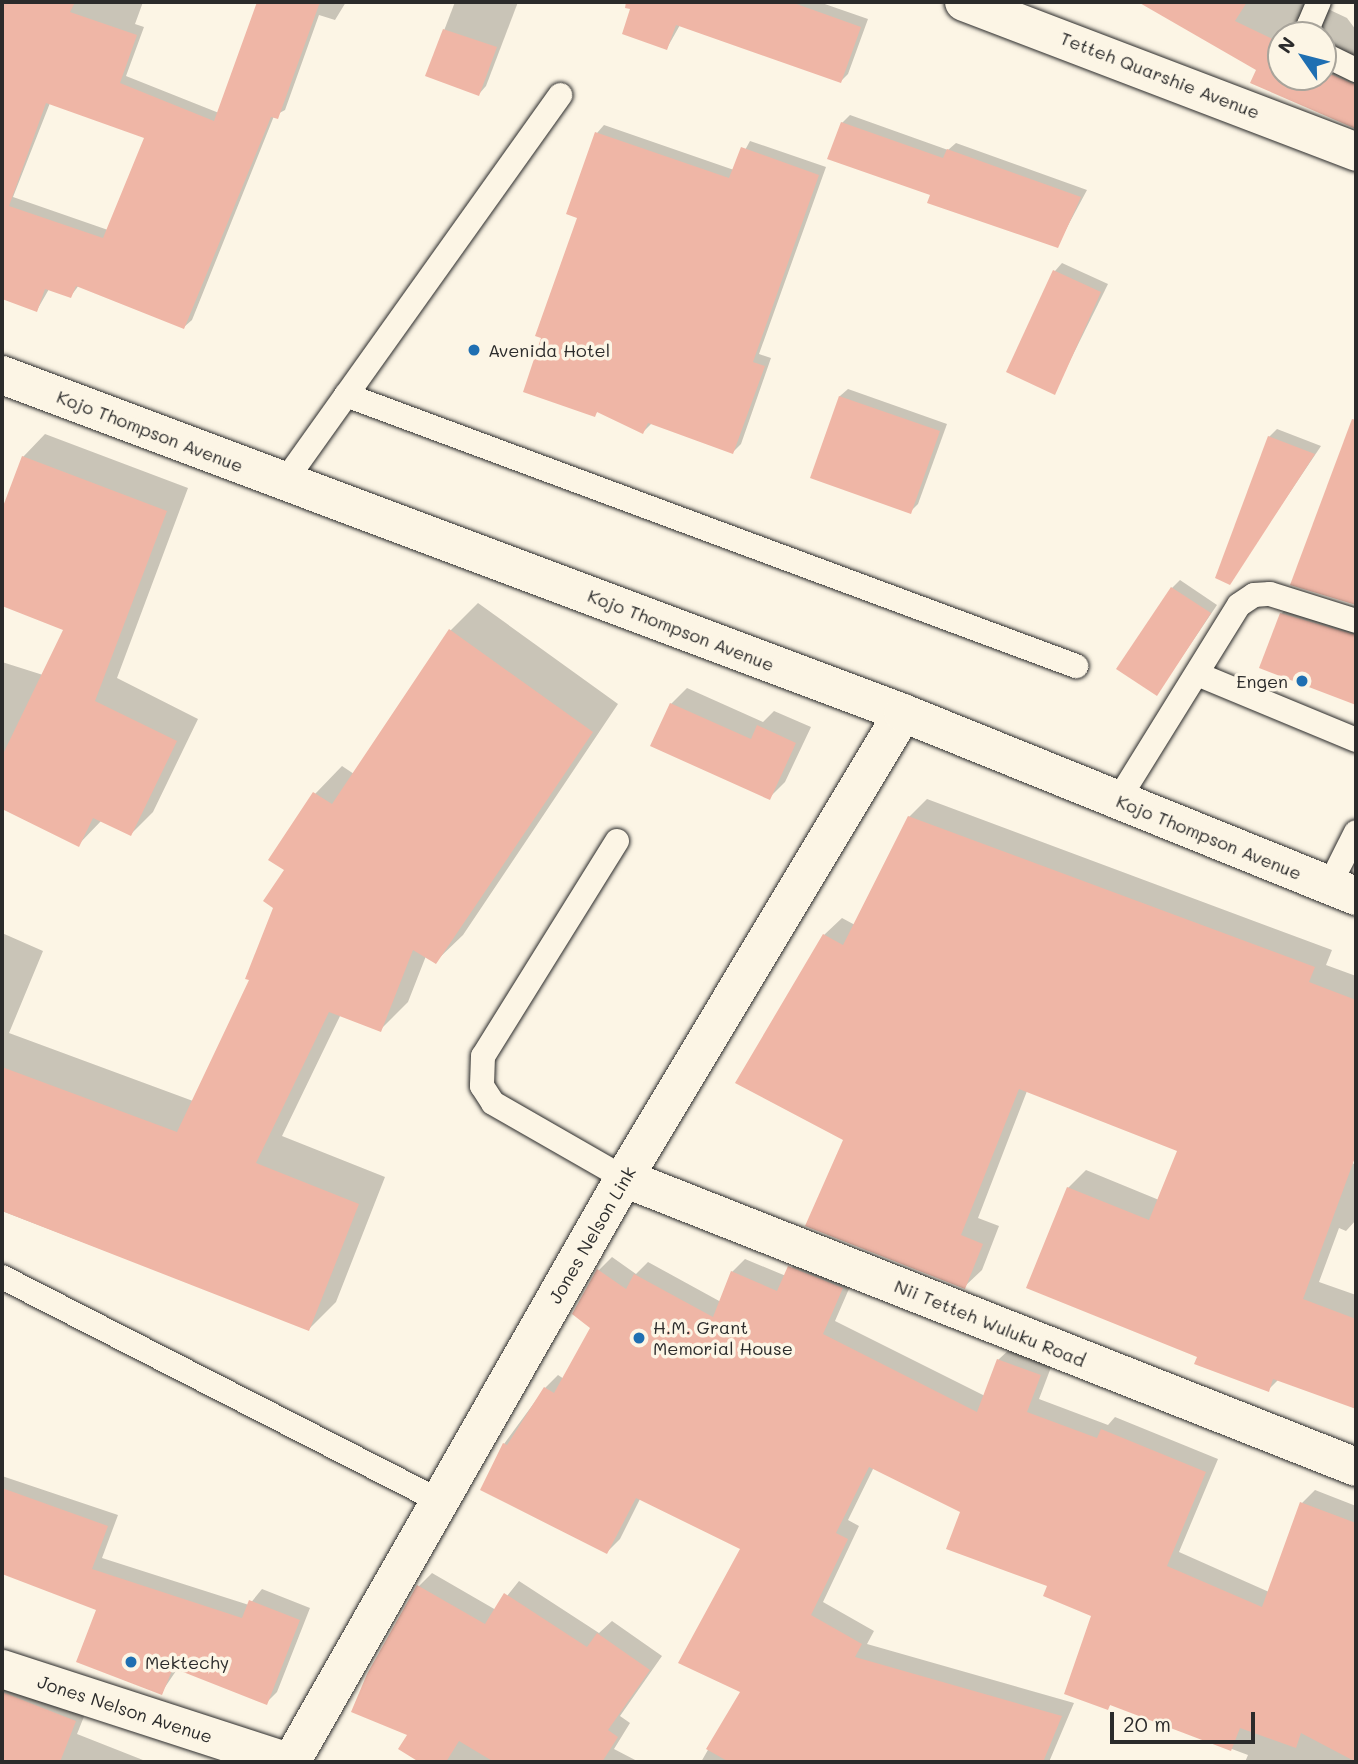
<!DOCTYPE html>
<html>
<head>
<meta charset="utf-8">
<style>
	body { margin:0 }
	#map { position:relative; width:1358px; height:1764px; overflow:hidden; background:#fcf5e5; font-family:Mali,sans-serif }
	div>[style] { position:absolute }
	.shadow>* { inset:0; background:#0003 }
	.building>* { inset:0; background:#efb6a6 }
	.roads { filter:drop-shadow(0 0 2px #2b2b2b) drop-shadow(0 0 2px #2b2b2b) }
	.service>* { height:24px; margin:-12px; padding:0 12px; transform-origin:12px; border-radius:12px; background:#fcf5e5 }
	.minor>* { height:38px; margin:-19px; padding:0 19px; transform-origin:19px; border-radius:19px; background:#fcf5e5 }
	.secondary>* { height:38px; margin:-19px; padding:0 19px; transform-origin:19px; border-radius:19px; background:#fcf5e5 }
	.dots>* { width:19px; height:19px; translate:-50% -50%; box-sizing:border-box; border:4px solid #fcf5e5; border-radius:50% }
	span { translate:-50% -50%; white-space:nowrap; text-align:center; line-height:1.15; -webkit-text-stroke:7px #fcf5e5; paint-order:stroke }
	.street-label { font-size:18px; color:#2b2b2b }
	.poi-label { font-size:18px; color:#2b2b2b }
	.left { translate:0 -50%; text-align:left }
	.right { translate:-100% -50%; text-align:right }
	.frame { position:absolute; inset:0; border:4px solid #2b2b2b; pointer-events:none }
	.north { position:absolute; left:1267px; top:21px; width:70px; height:70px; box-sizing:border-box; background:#fcf5e5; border:2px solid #a8a49b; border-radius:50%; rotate:305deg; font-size:19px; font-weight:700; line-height:28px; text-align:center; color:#2b2b2b }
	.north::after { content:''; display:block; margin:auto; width:24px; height:32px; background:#1f6fb2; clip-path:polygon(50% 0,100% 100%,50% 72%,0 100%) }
	.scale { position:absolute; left:1110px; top:1712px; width:145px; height:32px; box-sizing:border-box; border:4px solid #2b2b2b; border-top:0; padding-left:9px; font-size:21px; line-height:24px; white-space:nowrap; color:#2b2b2b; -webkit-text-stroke:5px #fcf5e5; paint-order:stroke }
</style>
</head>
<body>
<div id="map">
	<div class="shadow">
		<div style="clip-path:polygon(evenodd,2px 2px,143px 2px,135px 24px,144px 27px,126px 76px,219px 113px,258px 2px,346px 2px,335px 20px,319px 15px,285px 110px,274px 116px,192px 320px,184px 327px,79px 285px,71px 296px,49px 289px,37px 310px,2px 297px,2px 211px,10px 199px,2px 196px,2px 2px,50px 103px,146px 137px,108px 230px,13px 197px,50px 103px)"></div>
		<div style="clip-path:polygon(455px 2px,518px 2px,486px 86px,479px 94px,427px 75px)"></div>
		<div style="clip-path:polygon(635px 2px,819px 2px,868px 19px,848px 74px,841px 81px,680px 25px,667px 48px,624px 32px)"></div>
		<div style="clip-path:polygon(evenodd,1183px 2px,1313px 2px,1347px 18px,1356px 30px,1356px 126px,1252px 82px,1258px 69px,1173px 20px,1183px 2px,1281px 35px,1323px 35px,1323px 77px,1281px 77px,1281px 35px)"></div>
		<div style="clip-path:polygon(850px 115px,948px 150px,956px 143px,1087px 190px,1057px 246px,933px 194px,842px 123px)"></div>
		<div style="clip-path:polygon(604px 125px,734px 170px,750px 141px,826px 167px,759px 354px,771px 358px,741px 444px,733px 452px,652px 423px,643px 432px,598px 411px,594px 415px,580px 217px,597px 133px)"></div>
		<div style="clip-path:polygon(1062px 263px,1108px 284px,1054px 393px,1055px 271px)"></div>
		<div style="clip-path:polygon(848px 389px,947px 424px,918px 504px,910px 512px,812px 477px,840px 396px)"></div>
		<div style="clip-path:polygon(1277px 429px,1321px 446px,1229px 583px,1269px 437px)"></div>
		<div style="clip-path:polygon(45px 434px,188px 488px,117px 678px,198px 719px,153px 812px,131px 834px,102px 820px,78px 845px,2px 807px,2px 662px,43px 675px,66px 629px,2px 604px,2px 503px,5px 505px,23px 457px)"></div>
		<div style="clip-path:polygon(1346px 455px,1356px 459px,1356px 604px,1292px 584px)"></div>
		<div style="clip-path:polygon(1180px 580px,1217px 605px,1157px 694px,1172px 588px)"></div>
		<div style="clip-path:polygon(478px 603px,618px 704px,463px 935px,435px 962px,426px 956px,408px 1002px,380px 1030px,341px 1014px,282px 1136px,385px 1177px,336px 1302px,309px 1329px,2px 1211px,2px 933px,43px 951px,9px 1033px,193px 1101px,252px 980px,315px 794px,342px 766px,354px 774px,450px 631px)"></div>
		<div style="clip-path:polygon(1289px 606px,1356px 627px,1356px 703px,1261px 667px,1281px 614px)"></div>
		<div style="clip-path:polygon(687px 688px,763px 722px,774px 711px,811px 727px,785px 782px,769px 798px,671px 704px)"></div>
		<div style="clip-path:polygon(927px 799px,1332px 950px,1326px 965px,1356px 976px,1356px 1123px,1211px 1072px,1206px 1084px,1356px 1165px,1356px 1220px,1346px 1231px,1339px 1228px,1319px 1282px,1356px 1295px,1356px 1407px,1279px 1379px,1268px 1390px,1199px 1356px,1068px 1188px,1086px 1170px,1159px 1200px,1180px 1150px,1027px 1091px,978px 1218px,999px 1226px,982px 1270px,964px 1287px,845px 1139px,824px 935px,842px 918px,855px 925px,909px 817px)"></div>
		<div style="clip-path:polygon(802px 1254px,855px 1275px,835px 1321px,985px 1396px,998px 1360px,1012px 1347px,1053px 1362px,1039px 1399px,1108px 1425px,1115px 1417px,1218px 1459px,1179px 1552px,1269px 1592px,1302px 1503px,1315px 1490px,1356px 1506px,1356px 1762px,1245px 1762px,1248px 1755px,1111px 1704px,1107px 1708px,1093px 1615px,1049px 1585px,962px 1511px,874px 1467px,848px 1520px,859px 1526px,823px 1602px,874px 1631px,867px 1644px,1074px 1703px,1049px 1762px,701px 1762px,742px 1691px,742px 1548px,640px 1499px,620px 1539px,607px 1552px,504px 1444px,545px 1388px,558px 1375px,564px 1379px,592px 1328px,574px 1314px,599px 1270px,612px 1257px,636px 1274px,648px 1262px,721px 1302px,732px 1272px,745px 1259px,786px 1276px)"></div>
		<div style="clip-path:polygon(2px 1476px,118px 1515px,102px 1558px,249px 1605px,262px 1589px,310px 1608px,277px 1692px,266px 1703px,178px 1668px,161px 1693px,99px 1609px,2px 1572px)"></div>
		<div style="clip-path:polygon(432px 1573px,496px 1610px,519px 1581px,599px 1633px,612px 1621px,662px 1656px,620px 1716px,630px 1723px,614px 1749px,639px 1762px,422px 1762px,401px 1748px,410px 1734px,368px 1674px,419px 1586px)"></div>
		<div style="clip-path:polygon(2px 1676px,87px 1709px,77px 1734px,148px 1762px,2px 1762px)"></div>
	</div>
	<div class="building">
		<div style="clip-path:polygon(evenodd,2px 2px,75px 2px,70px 12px,137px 35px,120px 83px,214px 121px,257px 2px,320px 2px,278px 119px,271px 117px,184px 329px,76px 286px,71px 298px,45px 289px,37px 312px,2px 299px,2px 2px,46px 103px,144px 138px,103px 238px,9px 206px,46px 103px)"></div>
		<div style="clip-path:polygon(626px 2px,791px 2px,861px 27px,841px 83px,676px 25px,667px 50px,622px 34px,630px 9px,625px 8px)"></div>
		<div style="clip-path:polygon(1138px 2px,1247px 2px,1235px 21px,1281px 43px,1281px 77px,1323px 77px,1323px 71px,1356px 85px,1356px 129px,1250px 83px,1256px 70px)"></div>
		<div style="clip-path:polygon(443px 29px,497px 47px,479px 96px,425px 76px)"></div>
		<div style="clip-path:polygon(841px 122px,943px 158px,947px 149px,1081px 197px,1058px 248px,927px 203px,930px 195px,827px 159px)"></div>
		<div style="clip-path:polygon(595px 132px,729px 178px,741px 147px,819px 175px,753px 362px,765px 366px,733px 454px,648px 423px,643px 434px,597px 412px,595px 417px,523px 392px,541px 338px,535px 336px,577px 218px,566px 214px)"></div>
		<div style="clip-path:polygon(1053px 270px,1101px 292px,1055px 395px,1006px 372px)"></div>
		<div style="clip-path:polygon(839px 396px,940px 431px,911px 514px,810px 478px)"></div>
		<div style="clip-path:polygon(1352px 419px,1356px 420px,1356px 605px,1290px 585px)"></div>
		<div style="clip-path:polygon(1268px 436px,1315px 454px,1230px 585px,1215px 578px)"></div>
		<div style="clip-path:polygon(22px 456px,167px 511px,95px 701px,177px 741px,131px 836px,93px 818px,79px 847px,2px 809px,2px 756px,63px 630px,2px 606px,2px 509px)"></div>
		<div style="clip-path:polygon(1171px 587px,1211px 613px,1157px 696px,1116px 669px)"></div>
		<div style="clip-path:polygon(1280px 613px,1356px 635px,1356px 705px,1259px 668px)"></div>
		<div style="clip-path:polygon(449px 629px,593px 732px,436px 964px,413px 950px,381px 1032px,329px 1012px,256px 1163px,359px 1204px,309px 1331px,2px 1211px,2px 1067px,177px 1132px,249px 980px,245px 979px,273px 908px,263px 901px,284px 870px,268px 860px,313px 792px,332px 804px)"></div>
		<div style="clip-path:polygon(670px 703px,751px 739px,757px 725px,796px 743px,770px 800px,650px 746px)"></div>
		<div style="clip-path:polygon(908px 816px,1315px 967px,1309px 982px,1356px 1000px,1356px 1155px,1303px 1299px,1356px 1319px,1356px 1409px,1273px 1379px,1269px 1392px,1194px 1364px,1197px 1357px,1026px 1288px,1067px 1187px,1149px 1220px,1177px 1151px,1019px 1089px,961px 1235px,983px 1244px,965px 1289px,805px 1226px,843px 1140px,735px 1083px,823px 934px,843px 945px)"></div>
		<div style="clip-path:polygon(788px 1266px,843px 1288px,823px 1334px,977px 1412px,997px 1359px,1041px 1375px,1027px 1412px,1097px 1438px,1101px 1429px,1206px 1472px,1167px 1566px,1262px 1607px,1300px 1502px,1356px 1523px,1356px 1762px,1301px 1733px,1296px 1748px,1240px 1728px,1231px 1751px,1110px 1705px,1108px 1710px,1064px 1694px,1091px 1616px,1043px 1596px,1047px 1586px,946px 1549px,960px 1512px,869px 1467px,836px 1533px,848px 1539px,811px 1615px,862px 1644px,855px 1657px,1062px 1716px,1043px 1762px,729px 1762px,706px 1749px,740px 1692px,678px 1663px,740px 1549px,636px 1498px,607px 1554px,480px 1490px,503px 1443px,507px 1445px,544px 1387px,554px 1393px,590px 1328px,572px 1314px,597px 1269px,626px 1289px,634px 1274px,713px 1317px,731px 1271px,777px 1291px)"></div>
		<div style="clip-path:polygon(2px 1488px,108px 1526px,92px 1569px,242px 1618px,249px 1600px,300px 1620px,267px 1705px,173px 1668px,162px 1695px,76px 1662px,96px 1610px,2px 1574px)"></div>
		<div style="clip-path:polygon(417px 1585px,485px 1624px,504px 1593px,587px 1647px,597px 1633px,650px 1670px,608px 1730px,618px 1737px,602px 1762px,494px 1762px,459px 1741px,446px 1762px,419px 1762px,398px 1749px,407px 1735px,351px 1712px,367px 1674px)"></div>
		<div style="clip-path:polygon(2px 1692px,76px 1721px,60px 1762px,2px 1762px)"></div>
	</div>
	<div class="roads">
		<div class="service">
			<div style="left:1310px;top:35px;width:10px;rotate:-96deg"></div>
			<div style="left:1309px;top:25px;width:25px;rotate:-67deg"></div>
			<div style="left:1323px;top:54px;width:37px;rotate:26deg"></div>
			<div style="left:346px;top:395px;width:779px;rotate:20.37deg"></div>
			<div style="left:285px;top:481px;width:474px;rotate:-54.5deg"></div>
			<div style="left:1197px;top:674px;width:172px;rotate:22.5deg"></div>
			<div style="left:1118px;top:800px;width:229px;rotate:-58.2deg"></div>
			<div style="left:1239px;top:605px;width:18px;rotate:-34deg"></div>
			<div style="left:1254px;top:595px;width:16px;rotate:-4deg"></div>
			<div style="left:1270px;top:594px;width:90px;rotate:17.4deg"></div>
			<div style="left:617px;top:841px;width:253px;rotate:121.9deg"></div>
			<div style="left:483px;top:1056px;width:30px;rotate:92deg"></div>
			<div style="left:482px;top:1086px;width:20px;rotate:57deg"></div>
			<div style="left:493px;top:1103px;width:151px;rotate:29.8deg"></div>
			<div style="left:1329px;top:886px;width:60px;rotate:-63.4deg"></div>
			<div style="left:2px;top:1277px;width:492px;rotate:27.1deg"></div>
		</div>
		<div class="minor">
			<div style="left:964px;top:2px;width:420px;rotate:20.9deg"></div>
			<div style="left:624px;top:1178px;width:787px;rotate:21.54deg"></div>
			<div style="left:2px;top:1669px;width:301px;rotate:18deg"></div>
			<div style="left:291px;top:1762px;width:672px;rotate:-60.31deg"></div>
			<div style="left:624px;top:1178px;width:542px;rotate:-59.04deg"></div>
		</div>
		<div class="secondary">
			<div style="left:2px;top:375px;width:962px;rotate:20.56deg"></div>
			<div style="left:903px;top:713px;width:489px;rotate:22deg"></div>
		</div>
	</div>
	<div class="dots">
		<div style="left:474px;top:350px;background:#1f6fb2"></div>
		<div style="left:1302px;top:681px;background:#1f6fb2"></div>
		<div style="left:639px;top:1338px;background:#1f6fb2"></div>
		<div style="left:131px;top:1662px;background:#1f6fb2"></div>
	</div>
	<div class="street-label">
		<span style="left:1160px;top:75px;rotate:21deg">Tetteh Quarshie Avenue</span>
		<span style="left:150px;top:431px;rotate:21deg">Kojo Thompson Avenue</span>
		<span style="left:681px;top:630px;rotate:21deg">Kojo Thompson Avenue</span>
		<span style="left:1209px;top:837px;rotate:22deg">Kojo Thompson Avenue</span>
		<span style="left:592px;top:1235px;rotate:-60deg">Jones Nelson Link</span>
		<span style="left:990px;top:1323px;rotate:22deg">Nii Tetteh Wuluku Road</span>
		<span style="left:125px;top:1709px;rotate:18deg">Jones Nelson Avenue</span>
	</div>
	<div class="poi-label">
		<span class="left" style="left:488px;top:350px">Avenida Hotel</span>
		<span class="right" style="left:1288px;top:681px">Engen</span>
		<span class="left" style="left:653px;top:1338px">H.M. Grant<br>Memorial House</span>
		<span class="left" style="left:145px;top:1662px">Mektechy</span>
	</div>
	<div class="frame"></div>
	<div class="north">N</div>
	<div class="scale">20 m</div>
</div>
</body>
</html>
